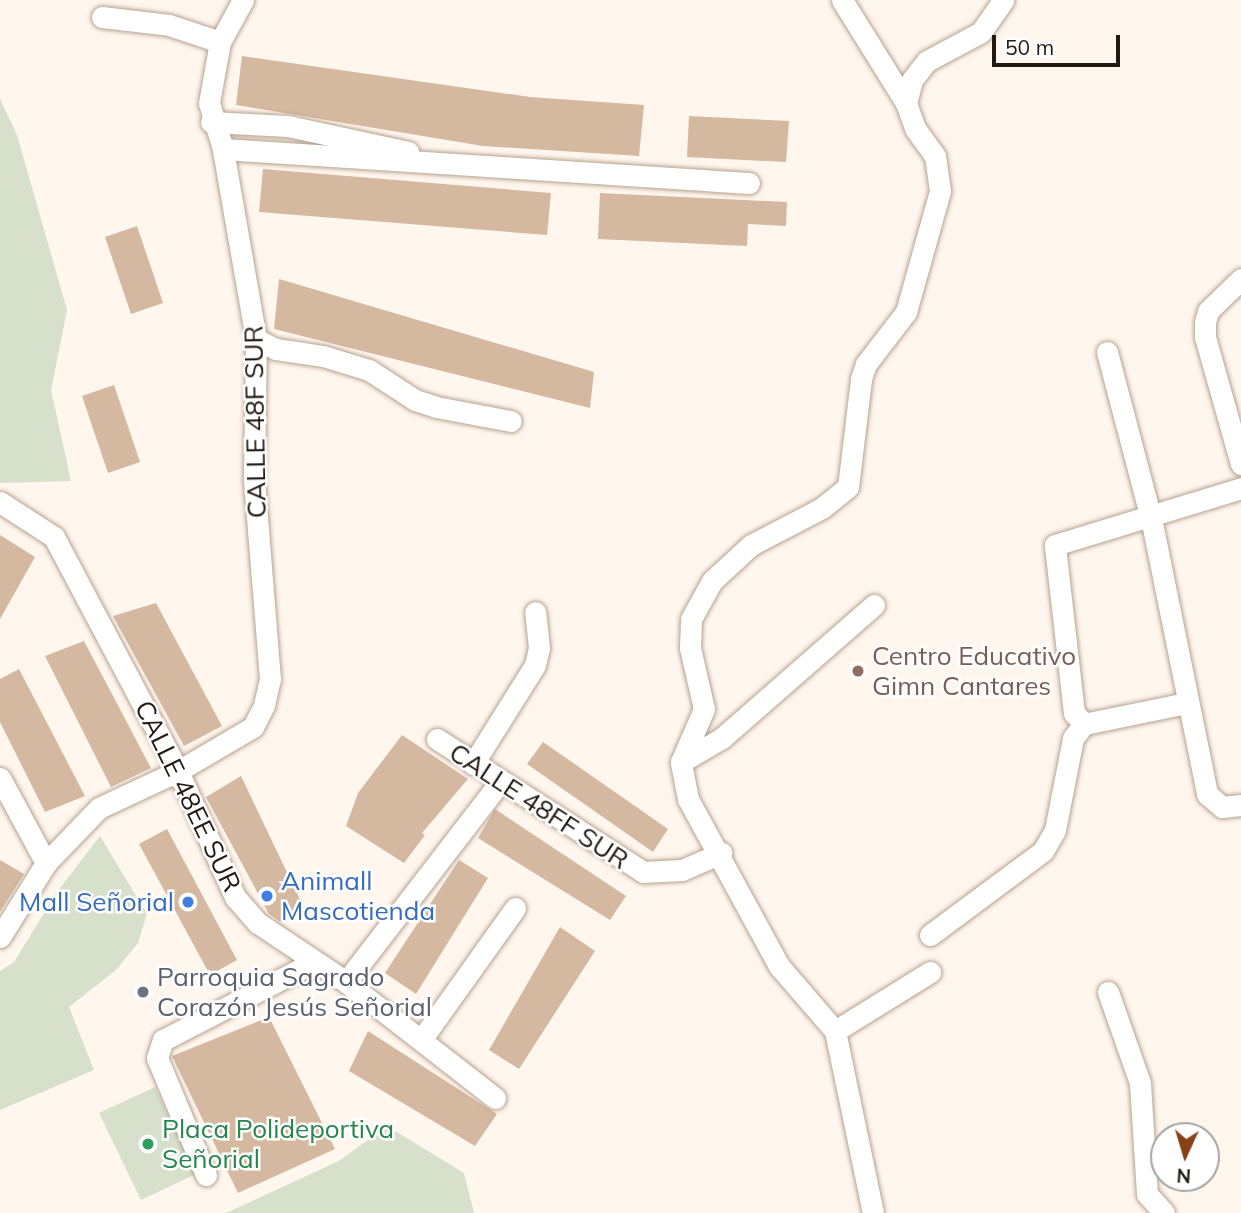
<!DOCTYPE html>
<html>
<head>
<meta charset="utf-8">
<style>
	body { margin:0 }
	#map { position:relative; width:1241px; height:1213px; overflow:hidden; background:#fff6ee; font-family:Mulish,sans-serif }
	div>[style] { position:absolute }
	.green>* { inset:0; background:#d7e0ca }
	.building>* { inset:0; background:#d4b89f }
	.roads { filter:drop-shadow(0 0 2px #b7a28e) drop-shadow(0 0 2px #b7a28e) }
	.minor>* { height:21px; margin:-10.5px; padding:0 10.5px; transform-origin:10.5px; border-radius:10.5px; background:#fff }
	.dots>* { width:19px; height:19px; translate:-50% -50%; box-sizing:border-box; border:4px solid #fff; border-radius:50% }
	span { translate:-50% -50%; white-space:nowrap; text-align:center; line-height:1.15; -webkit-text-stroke:5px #fff; paint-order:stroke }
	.street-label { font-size:26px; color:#211912 }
	.education-label { font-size:26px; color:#785e54 }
	.left { translate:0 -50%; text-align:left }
	.shop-label { font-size:26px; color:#366cbe }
	.right { translate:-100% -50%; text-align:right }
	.worship-label { font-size:26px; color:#5b616d }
	.leisure-label { font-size:26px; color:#27864d }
	.north { position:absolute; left:1150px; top:1122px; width:70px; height:70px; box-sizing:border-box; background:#fff; border:2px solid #a6a3a0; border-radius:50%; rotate:184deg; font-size:19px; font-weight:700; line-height:28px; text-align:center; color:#211912 }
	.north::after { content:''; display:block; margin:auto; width:24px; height:32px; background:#864117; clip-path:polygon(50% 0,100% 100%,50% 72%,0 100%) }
	.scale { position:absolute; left:992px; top:35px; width:128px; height:32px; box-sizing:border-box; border:4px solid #211912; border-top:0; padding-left:9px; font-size:21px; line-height:24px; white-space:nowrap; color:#211912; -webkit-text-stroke:5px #fff; paint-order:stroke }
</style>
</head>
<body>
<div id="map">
	<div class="green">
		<div style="clip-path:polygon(0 99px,17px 135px,67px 310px,51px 390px,71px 481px,0 483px)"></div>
		<div style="clip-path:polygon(100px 836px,147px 914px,138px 943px,116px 970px,69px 1007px,94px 1070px,0 1110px,0 971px,14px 962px,57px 892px)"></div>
		<div style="clip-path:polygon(155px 1087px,196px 1174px,141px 1200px,99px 1113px)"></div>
		<div style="clip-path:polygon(387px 1126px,464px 1173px,474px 1213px,226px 1213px,339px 1161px)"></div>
	</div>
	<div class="building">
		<div style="clip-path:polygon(242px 56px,530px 97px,644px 105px,639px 156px,483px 146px,236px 105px)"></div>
		<div style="clip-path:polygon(689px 116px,789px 121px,786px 162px,687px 157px)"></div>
		<div style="clip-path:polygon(263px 169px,551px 193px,547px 235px,259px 212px)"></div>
		<div style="clip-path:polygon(600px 193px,787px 202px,786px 226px,748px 224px,747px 246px,598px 239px)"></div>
		<div style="clip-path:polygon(137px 226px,163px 303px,131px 314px,105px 237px)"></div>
		<div style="clip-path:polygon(279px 279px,594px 372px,590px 408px,274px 329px)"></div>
		<div style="clip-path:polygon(114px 385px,140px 462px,108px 473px,82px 396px)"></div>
		<div style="clip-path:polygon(0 535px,35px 557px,0 619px)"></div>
		<div style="clip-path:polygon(156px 603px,222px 726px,184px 746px,113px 616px)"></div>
		<div style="clip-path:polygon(84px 641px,151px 768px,111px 787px,45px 656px)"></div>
		<div style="clip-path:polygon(19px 669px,85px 796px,45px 812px,0 722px,0 679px)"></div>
		<div style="clip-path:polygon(402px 735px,468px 779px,422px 833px,425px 835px,404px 863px,346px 826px,358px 793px)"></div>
		<div style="clip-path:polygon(543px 742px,668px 829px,653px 852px,527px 764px)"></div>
		<div style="clip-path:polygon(241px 776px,305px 910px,282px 923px,269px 914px,206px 797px)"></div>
		<div style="clip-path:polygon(495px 809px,626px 896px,610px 920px,478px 838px)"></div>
		<div style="clip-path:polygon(167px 829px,237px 960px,210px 975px,139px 844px)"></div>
		<div style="clip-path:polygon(0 860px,24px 874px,0 912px)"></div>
		<div style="clip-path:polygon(459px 860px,488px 878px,416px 994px,385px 973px)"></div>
		<div style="clip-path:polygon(560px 927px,595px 951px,519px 1069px,489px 1050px)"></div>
		<div style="clip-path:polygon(269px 1017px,335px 1149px,238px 1193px,172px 1056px)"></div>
		<div style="clip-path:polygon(368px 1031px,497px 1114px,475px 1146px,349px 1071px)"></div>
	</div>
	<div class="roads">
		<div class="minor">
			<div style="left:842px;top:0;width:121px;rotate:58.1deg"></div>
			<div style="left:102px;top:17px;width:67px;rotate:6.8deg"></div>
			<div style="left:169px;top:25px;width:54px;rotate:18.4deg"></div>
			<div style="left:211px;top:122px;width:77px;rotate:3deg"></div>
			<div style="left:288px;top:126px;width:123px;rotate:12.2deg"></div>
			<div style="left:223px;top:149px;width:527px;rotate:3.7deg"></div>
			<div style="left:1241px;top:279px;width:46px;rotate:135.9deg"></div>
			<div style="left:1208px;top:311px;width:11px;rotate:105deg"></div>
			<div style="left:1205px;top:322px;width:15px;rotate:90deg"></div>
			<div style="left:1205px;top:337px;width:132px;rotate:74.2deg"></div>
			<div style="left:256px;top:339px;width:22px;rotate:27deg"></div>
			<div style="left:276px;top:349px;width:48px;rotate:8.5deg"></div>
			<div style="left:323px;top:356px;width:48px;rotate:16.9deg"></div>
			<div style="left:369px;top:370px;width:55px;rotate:33.1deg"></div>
			<div style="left:415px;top:400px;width:22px;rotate:18deg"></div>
			<div style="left:436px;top:407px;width:76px;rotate:10.6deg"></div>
			<div style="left:1107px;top:352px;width:172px;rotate:75.2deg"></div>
			<div style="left:1151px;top:518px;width:282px;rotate:78.5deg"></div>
			<div style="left:1207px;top:794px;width:20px;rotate:41deg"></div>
			<div style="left:1222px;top:807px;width:19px;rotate:-6deg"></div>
			<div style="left:0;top:502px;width:64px;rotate:32.9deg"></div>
			<div style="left:54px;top:537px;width:263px;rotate:62.1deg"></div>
			<div style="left:177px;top:769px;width:141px;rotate:65.6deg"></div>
			<div style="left:235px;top:897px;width:35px;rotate:49deg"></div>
			<div style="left:258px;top:923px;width:106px;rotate:33.8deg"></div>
			<div style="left:346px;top:982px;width:189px;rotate:37.9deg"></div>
			<div style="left:1084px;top:724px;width:15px;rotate:-132deg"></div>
			<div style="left:1074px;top:713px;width:169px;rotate:-96.5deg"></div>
			<div style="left:1055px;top:545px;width:195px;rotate:-17deg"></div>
			<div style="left:437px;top:739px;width:245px;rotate:32.8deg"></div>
			<div style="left:643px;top:872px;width:39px;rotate:-3deg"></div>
			<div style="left:682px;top:870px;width:43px;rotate:-23.6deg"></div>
			<div style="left:681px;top:762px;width:48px;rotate:-30.3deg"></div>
			<div style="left:722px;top:738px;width:202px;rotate:-41.2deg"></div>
			<div style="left:473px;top:764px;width:117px;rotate:-57.9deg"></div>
			<div style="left:535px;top:665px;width:17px;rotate:-77deg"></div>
			<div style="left:539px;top:648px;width:36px;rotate:-96deg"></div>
			<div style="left:0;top:778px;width:97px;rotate:61.6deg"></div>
			<div style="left:930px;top:935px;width:141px;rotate:-36.6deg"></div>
			<div style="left:1043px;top:851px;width:24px;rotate:-60deg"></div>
			<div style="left:1055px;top:830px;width:94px;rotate:-78.9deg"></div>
			<div style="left:1073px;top:738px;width:18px;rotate:-52deg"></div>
			<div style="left:1084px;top:724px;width:104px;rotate:-11.6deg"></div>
			<div style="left:0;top:937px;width:87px;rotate:-58.1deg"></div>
			<div style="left:46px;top:863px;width:76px;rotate:-46.1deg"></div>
			<div style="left:99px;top:808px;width:87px;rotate:-25.1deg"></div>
			<div style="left:178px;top:771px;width:87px;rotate:-30.4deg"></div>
			<div style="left:253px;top:727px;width:25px;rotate:-63deg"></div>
			<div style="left:264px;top:705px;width:27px;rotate:-77deg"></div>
			<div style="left:270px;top:679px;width:201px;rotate:-94.6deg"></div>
			<div style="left:254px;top:479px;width:140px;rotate:-89.2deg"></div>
			<div style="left:256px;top:339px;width:193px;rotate:-99.9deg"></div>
			<div style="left:223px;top:149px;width:48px;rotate:-106.9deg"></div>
			<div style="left:209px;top:103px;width:62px;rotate:-79.8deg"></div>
			<div style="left:220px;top:42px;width:48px;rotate:-61.3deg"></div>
			<div style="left:346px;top:982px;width:251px;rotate:-52.4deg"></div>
			<div style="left:1108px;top:992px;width:96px;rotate:70.6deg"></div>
			<div style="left:1140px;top:1083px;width:111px;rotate:86.4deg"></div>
			<div style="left:1147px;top:1194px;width:25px;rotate:48deg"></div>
			<div style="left:835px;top:1031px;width:112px;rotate:-31.8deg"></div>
			<div style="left:421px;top:1040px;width:162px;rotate:-54.5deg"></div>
			<div style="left:206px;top:1175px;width:127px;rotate:-112.7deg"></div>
			<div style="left:157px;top:1058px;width:19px;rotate:-72deg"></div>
			<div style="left:163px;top:1040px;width:168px;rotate:-27.3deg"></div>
			<div style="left:873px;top:1213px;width:186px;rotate:-101.8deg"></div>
			<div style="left:835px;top:1031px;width:86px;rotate:-130.7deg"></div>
			<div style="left:779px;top:966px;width:190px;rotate:-118.6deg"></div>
			<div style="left:688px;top:799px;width:38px;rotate:-101deg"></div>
			<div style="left:681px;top:762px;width:58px;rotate:-66.5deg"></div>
			<div style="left:704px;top:709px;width:63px;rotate:-102.9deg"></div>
			<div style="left:690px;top:648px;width:29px;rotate:-88deg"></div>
			<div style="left:691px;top:619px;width:43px;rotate:-61.1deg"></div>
			<div style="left:712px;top:581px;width:53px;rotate:-42.7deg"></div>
			<div style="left:751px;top:545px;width:80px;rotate:-27.5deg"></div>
			<div style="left:822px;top:508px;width:33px;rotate:-39deg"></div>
			<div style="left:848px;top:487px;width:109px;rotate:-83.1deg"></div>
			<div style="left:861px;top:379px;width:16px;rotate:-72deg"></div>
			<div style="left:866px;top:364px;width:66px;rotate:-52.4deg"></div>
			<div style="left:906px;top:312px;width:126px;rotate:-74.3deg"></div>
			<div style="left:940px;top:191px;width:35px;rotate:-98deg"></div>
			<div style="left:935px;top:156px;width:34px;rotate:-126deg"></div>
			<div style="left:915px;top:128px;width:27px;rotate:-110deg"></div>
			<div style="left:906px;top:103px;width:24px;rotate:-75deg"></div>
			<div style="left:912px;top:80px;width:24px;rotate:-52deg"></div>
			<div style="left:927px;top:61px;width:61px;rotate:-28.2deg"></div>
			<div style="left:981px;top:32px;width:39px;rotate:-55deg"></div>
		</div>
	</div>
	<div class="dots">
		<div style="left:858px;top:671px;background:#8d6e63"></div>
		<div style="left:267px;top:896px;background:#3f7fe0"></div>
		<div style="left:188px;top:902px;background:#3f7fe0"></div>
		<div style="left:143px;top:992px;background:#6b7280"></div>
		<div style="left:148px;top:1144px;background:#2e9e5b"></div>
	</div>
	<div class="street-label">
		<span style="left:255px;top:422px;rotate:-91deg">CALLE 48F SUR</span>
		<span style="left:188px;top:796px;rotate:64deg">CALLE 48EE SUR</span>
		<span style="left:539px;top:806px;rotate:33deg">CALLE 48FF SUR</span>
	</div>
	<div class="education-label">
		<span class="left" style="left:872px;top:671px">Centro Educativo<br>Gimn Cantares</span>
	</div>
	<div class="shop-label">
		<span class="left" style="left:281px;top:896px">Animall<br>Mascotienda</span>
		<span class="right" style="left:174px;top:902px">Mall Señorial</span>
	</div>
	<div class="worship-label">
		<span class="left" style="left:157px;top:992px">Parroquia Sagrado<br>Corazón Jesús Señorial</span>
	</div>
	<div class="leisure-label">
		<span class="left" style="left:162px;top:1144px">Placa Polideportiva<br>Señorial</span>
	</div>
	<div class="north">N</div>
	<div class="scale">50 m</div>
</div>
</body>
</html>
